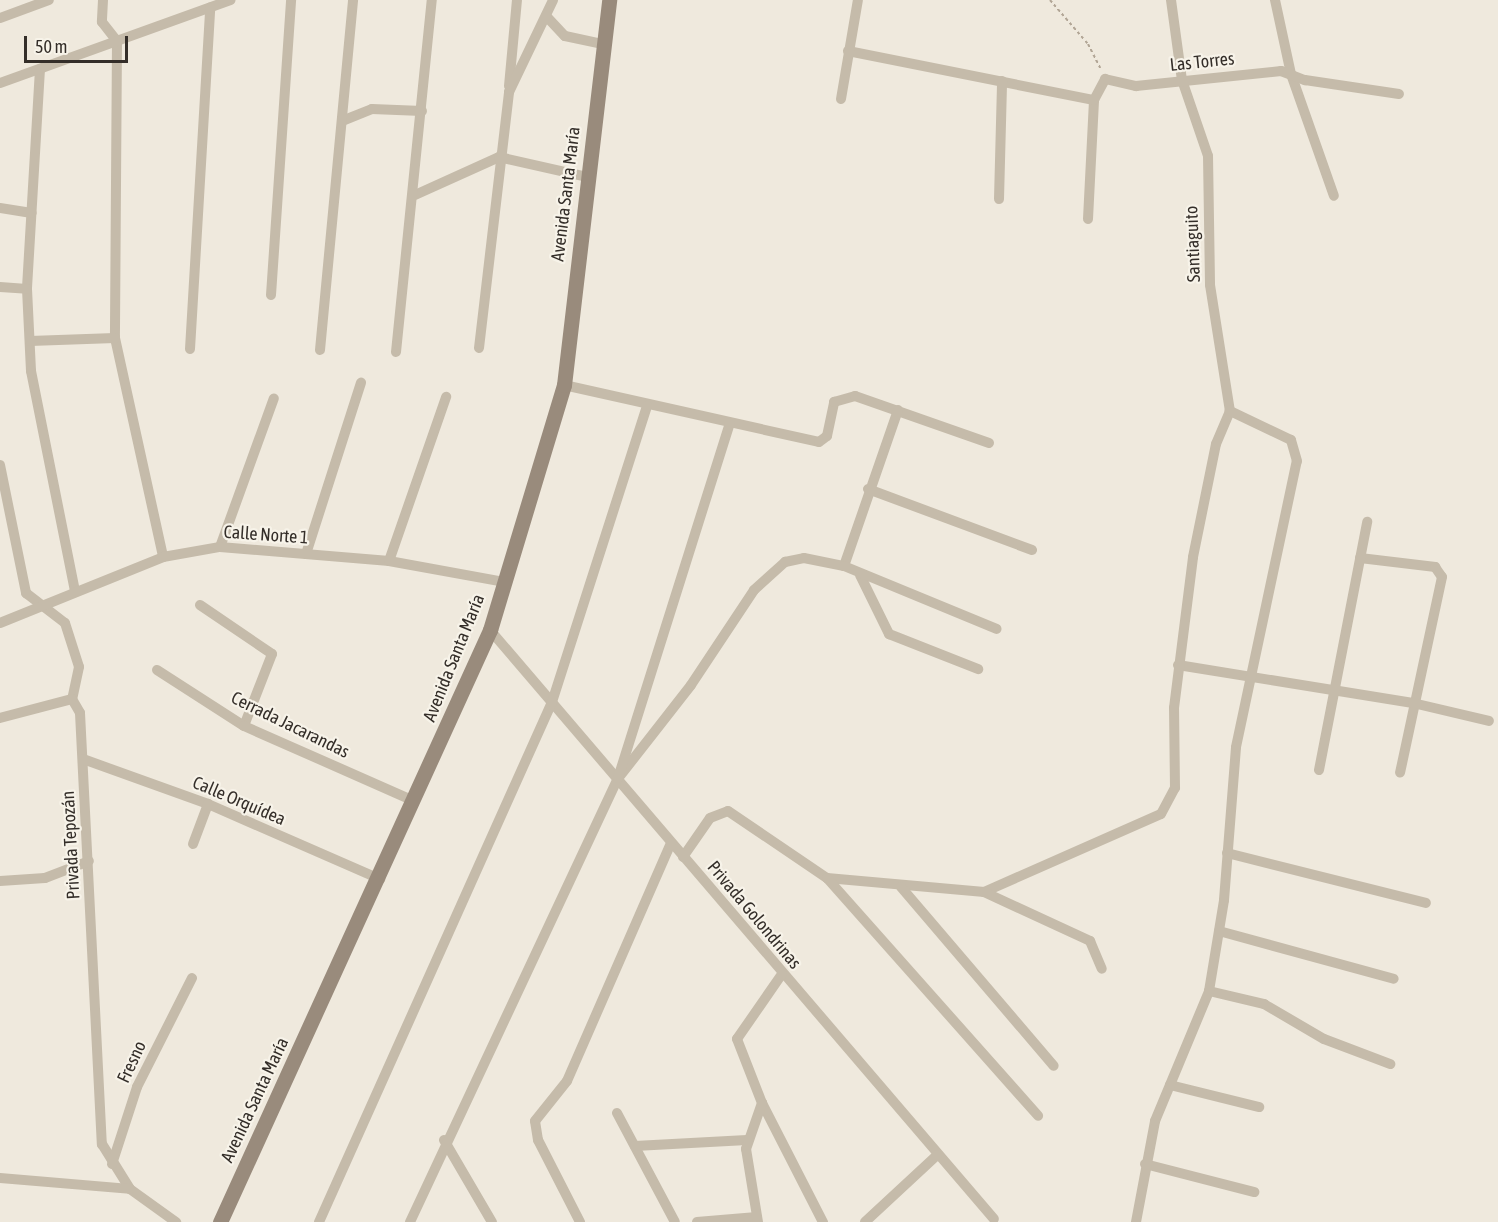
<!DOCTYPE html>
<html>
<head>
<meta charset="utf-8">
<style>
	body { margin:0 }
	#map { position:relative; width:1498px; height:1222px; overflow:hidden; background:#efe9dd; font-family:"Asap Condensed",sans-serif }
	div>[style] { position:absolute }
	.path>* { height:2px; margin-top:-1px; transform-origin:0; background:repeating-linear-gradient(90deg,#b1a595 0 3px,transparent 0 6px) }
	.minor>* { height:10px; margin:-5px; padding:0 5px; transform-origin:5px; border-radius:5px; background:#c5bbaa }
	.secondary>* { height:15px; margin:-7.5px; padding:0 7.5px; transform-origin:7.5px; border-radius:7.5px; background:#998b7c }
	span { translate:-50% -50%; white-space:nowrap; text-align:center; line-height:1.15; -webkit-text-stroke:4.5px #f7f3e9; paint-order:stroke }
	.street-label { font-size:18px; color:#342e29 }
	.scale { position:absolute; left:24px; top:36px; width:104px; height:27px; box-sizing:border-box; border:3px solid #342e29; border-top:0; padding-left:8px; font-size:18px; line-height:21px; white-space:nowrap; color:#342e29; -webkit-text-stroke:4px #f7f3e9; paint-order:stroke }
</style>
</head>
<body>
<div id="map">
	<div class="path">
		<div style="left:1050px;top:0;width:58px;rotate:49.2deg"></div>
		<div style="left:1088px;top:44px;width:27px;rotate:63deg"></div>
	</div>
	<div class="minor">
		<div style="left:103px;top:0;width:22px;rotate:93deg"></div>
		<div style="left:102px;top:22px;width:24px;rotate:52deg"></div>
		<div style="left:117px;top:41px;width:297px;rotate:90.4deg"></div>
		<div style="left:115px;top:338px;width:224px;rotate:77.6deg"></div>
		<div style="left:1171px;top:0;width:81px;rotate:82.2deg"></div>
		<div style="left:1182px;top:80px;width:80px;rotate:71.1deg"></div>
		<div style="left:1208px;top:156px;width:129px;rotate:89.1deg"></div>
		<div style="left:1210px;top:285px;width:128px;rotate:81deg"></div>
		<div style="left:1275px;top:0;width:76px;rotate:77.8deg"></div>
		<div style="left:1291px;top:74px;width:129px;rotate:70.6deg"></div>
		<div style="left:547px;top:17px;width:26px;rotate:47deg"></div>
		<div style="left:565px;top:36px;width:40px;rotate:12deg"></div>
		<div style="left:0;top:18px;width:52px;rotate:-20.2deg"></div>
		<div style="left:848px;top:51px;width:251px;rotate:11.3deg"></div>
		<div style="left:40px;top:69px;width:220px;rotate:93.4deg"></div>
		<div style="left:27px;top:289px;width:82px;rotate:87.2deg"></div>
		<div style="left:31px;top:371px;width:225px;rotate:78.7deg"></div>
		<div style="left:0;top:83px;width:245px;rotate:-19.8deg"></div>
		<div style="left:509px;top:86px;width:86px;rotate:-84.7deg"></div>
		<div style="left:841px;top:99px;width:100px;rotate:-80.3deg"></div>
		<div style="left:342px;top:121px;width:32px;rotate:-22deg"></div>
		<div style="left:372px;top:109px;width:50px;rotate:2.3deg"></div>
		<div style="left:415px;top:195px;width:92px;rotate:-24.3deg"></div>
		<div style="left:499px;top:157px;width:90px;rotate:12.8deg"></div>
		<div style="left:999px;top:199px;width:118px;rotate:-88.5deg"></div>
		<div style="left:0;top:208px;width:32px;rotate:9deg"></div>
		<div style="left:1088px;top:219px;width:119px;rotate:-87.1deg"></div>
		<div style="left:1094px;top:100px;width:24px;rotate:-62deg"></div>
		<div style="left:1105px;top:79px;width:32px;rotate:13deg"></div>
		<div style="left:1136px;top:86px;width:146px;rotate:-5.9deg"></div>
		<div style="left:1281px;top:71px;width:26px;rotate:21deg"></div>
		<div style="left:1305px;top:80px;width:95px;rotate:8.5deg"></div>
		<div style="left:0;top:287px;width:27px;rotate:4deg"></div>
		<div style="left:271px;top:295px;width:296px;rotate:-86.1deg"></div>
		<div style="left:30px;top:341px;width:85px;rotate:-2deg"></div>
		<div style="left:479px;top:348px;width:258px;rotate:-83.3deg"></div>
		<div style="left:509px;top:92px;width:102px;rotate:-64.4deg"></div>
		<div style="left:190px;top:349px;width:342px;rotate:-86.6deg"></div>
		<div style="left:320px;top:350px;width:352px;rotate:-84.6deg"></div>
		<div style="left:396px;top:352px;width:354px;rotate:-84.2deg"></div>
		<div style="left:564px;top:385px;width:261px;rotate:12.6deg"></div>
		<div style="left:819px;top:442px;width:10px;rotate:-37deg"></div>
		<div style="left:827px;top:436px;width:35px;rotate:-78deg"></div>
		<div style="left:834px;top:402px;width:22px;rotate:-16deg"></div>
		<div style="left:855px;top:396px;width:142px;rotate:19.3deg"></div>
		<div style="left:0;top:465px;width:131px;rotate:78.5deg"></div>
		<div style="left:26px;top:593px;width:49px;rotate:37.6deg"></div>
		<div style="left:65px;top:623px;width:46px;rotate:72.3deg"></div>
		<div style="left:79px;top:667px;width:33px;rotate:102deg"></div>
		<div style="left:72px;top:699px;width:16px;rotate:60deg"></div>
		<div style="left:80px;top:713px;width:432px;rotate:87.1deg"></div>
		<div style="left:102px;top:1144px;width:53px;rotate:58.1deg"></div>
		<div style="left:130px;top:1189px;width:57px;rotate:35.7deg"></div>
		<div style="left:868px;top:489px;width:175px;rotate:20.4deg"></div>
		<div style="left:220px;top:547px;width:158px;rotate:-70.1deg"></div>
		<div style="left:306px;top:554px;width:180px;rotate:-72.2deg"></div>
		<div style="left:1360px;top:558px;width:76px;rotate:6.8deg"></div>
		<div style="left:1435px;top:567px;width:12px;rotate:55deg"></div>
		<div style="left:1442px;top:577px;width:200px;rotate:102.1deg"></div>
		<div style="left:389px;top:561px;width:174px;rotate:-70.8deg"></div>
		<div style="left:844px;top:566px;width:165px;rotate:-70.9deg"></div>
		<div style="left:860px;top:575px;width:66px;rotate:63.8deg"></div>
		<div style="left:889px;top:634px;width:96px;rotate:21.5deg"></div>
		<div style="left:200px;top:605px;width:87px;rotate:34.2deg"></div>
		<div style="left:272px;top:654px;width:77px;rotate:111.3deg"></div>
		<div style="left:0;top:623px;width:176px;rotate:-22deg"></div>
		<div style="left:163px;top:557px;width:58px;rotate:-10deg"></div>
		<div style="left:220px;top:547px;width:170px;rotate:4.7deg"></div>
		<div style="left:389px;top:561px;width:118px;rotate:10.3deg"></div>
		<div style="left:490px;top:630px;width:775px;rotate:49.45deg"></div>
		<div style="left:1178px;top:665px;width:238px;rotate:9.2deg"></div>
		<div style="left:1413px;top:703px;width:78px;rotate:13.3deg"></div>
		<div style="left:157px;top:670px;width:103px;rotate:32.8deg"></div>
		<div style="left:244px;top:726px;width:186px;rotate:23.8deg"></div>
		<div style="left:0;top:718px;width:74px;rotate:-14.8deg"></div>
		<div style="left:83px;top:759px;width:133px;rotate:19.8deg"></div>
		<div style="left:208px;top:804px;width:188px;rotate:23.6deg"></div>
		<div style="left:1319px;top:770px;width:253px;rotate:-79deg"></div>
		<div style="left:620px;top:776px;width:115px;rotate:-52deg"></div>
		<div style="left:691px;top:685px;width:114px;rotate:-56.4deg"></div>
		<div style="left:754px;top:590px;width:42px;rotate:-42.1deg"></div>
		<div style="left:785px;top:562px;width:19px;rotate:-12deg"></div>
		<div style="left:804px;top:558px;width:41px;rotate:11.3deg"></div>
		<div style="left:844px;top:566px;width:165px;rotate:22.4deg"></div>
		<div style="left:193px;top:844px;width:43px;rotate:-69.4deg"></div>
		<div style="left:1227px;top:853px;width:205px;rotate:14.1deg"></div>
		<div style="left:683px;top:857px;width:47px;rotate:-55.3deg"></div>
		<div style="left:710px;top:818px;width:19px;rotate:-21deg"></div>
		<div style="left:728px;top:811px;width:120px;rotate:34.1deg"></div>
		<div style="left:827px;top:878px;width:158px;rotate:5.1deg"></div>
		<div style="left:984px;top:892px;width:193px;rotate:-23.8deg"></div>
		<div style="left:1161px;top:814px;width:30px;rotate:-62deg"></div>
		<div style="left:1175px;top:788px;width:80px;rotate:-90.7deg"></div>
		<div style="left:1174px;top:708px;width:152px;rotate:-82.8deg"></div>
		<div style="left:1193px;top:557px;width:115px;rotate:-78.5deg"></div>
		<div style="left:1216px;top:444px;width:36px;rotate:-67deg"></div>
		<div style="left:827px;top:878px;width:318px;rotate:48.4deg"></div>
		<div style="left:0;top:881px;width:45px;rotate:-3.8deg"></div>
		<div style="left:45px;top:878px;width:47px;rotate:-21.1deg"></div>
		<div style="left:901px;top:887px;width:235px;rotate:49.5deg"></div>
		<div style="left:984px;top:892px;width:117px;rotate:24.8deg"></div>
		<div style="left:1090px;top:941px;width:30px;rotate:67deg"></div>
		<div style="left:1219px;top:931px;width:181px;rotate:15.3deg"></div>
		<div style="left:782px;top:974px;width:79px;rotate:124.7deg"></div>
		<div style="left:737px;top:1039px;width:69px;rotate:68.7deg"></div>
		<div style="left:762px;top:1103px;width:134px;rotate:62.9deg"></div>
		<div style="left:1209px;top:991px;width:57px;rotate:13.3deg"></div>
		<div style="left:1264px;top:1004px;width:69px;rotate:30.3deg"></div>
		<div style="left:1324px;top:1039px;width:71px;rotate:20.7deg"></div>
		<div style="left:1170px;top:1085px;width:92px;rotate:13.9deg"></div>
		<div style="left:617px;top:1113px;width:123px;rotate:62deg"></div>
		<div style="left:444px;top:1140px;width:95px;rotate:59.7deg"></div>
		<div style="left:635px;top:1146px;width:112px;rotate:-3.1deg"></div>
		<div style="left:112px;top:1164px;width:81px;rotate:-72deg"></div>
		<div style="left:137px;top:1087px;width:122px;rotate:-63.2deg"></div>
		<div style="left:1145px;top:1164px;width:113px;rotate:14.4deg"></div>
		<div style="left:0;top:1178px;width:130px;rotate:4.8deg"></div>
		<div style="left:319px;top:1222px;width:570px;rotate:-65.86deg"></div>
		<div style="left:552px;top:702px;width:311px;rotate:-72.2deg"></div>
		<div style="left:410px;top:1222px;width:490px;rotate:-64.9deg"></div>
		<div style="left:618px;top:778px;width:372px;rotate:-72.5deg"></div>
		<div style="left:580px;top:1222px;width:92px;rotate:-117.1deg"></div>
		<div style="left:538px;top:1140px;width:19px;rotate:-99deg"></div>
		<div style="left:535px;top:1121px;width:51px;rotate:-51.3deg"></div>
		<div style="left:567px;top:1081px;width:260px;rotate:-66.4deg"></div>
		<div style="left:697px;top:1222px;width:60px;rotate:-4.8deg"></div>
		<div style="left:758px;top:1222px;width:74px;rotate:-99.3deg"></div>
		<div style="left:746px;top:1149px;width:49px;rotate:-70.8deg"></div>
		<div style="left:865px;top:1222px;width:98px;rotate:-42.9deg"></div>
		<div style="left:1136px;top:1222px;width:103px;rotate:-79.3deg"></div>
		<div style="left:1155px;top:1121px;width:141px;rotate:-67.4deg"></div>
		<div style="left:1209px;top:991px;width:92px;rotate:-80.6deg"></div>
		<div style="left:1224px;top:900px;width:153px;rotate:-85.5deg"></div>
		<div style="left:1236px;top:747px;width:292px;rotate:-78deg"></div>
		<div style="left:1297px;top:461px;width:22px;rotate:-106deg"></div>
		<div style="left:1291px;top:440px;width:68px;rotate:-154.6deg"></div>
	</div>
	<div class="secondary">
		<div style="left:220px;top:1222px;width:651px;rotate:-65.48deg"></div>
		<div style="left:490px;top:630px;width:256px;rotate:-73.2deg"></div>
		<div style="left:564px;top:385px;width:388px;rotate:-83.3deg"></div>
	</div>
	<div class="street-label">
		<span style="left:1202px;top:62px;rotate:-6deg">Las Torres</span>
		<span style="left:566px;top:194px;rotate:-83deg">Avenida Santa María</span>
		<span style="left:1193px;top:244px;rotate:-92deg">Santiaguito</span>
		<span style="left:266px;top:535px;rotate:4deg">Calle Norte 1</span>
		<span style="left:454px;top:658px;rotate:-68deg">Avenida Santa María</span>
		<span style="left:290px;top:725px;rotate:26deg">Cerrada Jacarandas</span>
		<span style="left:239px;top:801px;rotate:23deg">Calle Orquídea</span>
		<span style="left:71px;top:845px;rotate:-93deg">Privada Tepozán</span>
		<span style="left:754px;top:915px;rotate:50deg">Privada Golondrinas</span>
		<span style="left:132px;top:1062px;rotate:-65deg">Fresno</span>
		<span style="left:255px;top:1100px;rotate:-65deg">Avenida Santa María</span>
	</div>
	<div class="scale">50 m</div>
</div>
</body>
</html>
